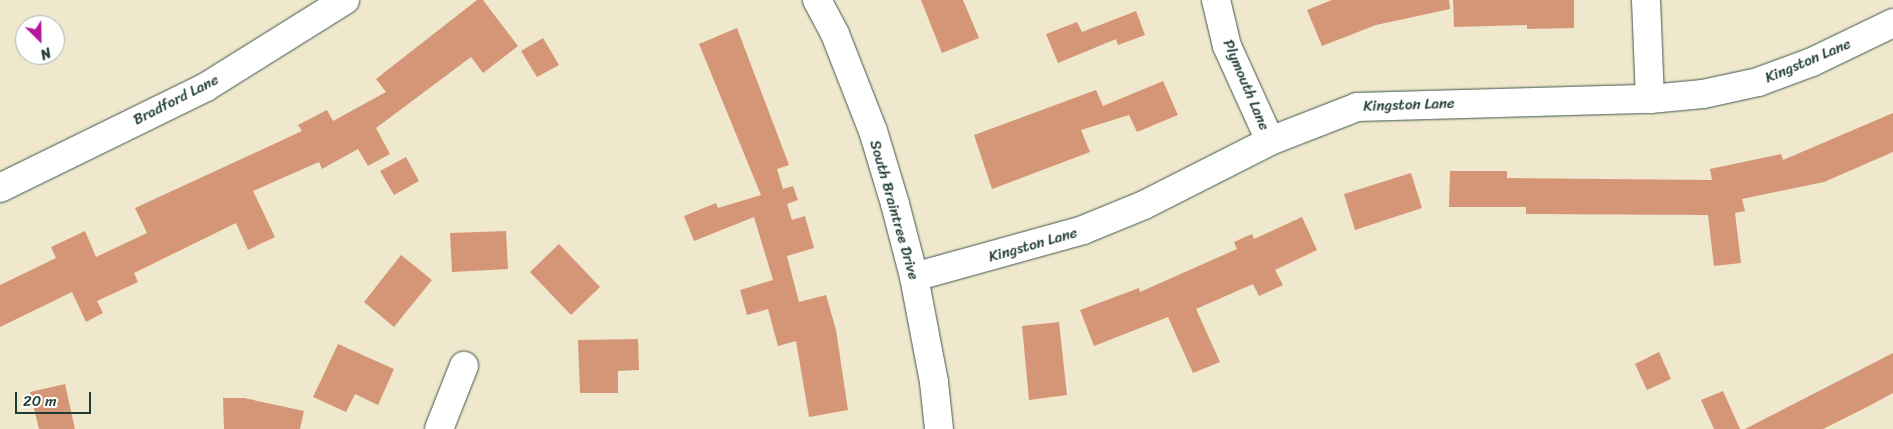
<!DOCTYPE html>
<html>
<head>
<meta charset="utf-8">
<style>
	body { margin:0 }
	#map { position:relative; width:1893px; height:429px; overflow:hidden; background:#efe8cd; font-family:Sriracha,sans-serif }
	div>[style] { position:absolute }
	.building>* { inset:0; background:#d59677 }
	.roads { filter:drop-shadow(0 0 1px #3e574b) drop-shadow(0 0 1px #3e574b) }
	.minor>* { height:28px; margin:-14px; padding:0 14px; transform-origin:14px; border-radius:14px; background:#fff }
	span { translate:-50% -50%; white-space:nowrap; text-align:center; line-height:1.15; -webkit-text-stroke:4.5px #fff; paint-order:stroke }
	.street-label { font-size:15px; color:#1f3d34 }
	.north { position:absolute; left:15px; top:15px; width:50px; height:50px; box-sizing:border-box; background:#fff; border:1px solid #a5b1ae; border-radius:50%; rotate:157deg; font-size:14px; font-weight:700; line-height:20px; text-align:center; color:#1f3d34 }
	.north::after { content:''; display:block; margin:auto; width:18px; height:22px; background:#b5179e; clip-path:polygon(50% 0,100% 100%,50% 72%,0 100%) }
	.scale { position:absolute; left:15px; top:392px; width:76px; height:22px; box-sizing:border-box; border:2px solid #1f3d34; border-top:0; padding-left:6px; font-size:15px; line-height:18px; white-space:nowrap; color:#1f3d34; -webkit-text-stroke:4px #fff; paint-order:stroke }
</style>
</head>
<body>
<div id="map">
	<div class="building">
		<div style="clip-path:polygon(477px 0,483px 0,518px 46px,483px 73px,471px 57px,376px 128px,390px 154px,368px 166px,358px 149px,322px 169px,319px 162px,253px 191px,275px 237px,248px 250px,236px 223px,134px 273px,138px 282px,97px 301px,103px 313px,86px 322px,72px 292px,0 327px,0 285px,56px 258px,51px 247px,85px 231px,96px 257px,147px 233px,135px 208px,302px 131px,298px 125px,327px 110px,333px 121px,386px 92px,376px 79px)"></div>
		<div style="clip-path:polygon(921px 0,963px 0,979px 38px,942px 53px)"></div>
		<div style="clip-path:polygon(1332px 0,1449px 0,1450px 9px,1376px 25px,1322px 46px,1307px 10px)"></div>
		<div style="clip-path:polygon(1453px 0,1574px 0,1574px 28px,1527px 29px,1527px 25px,1454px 27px)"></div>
		<div style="clip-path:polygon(1136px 11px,1145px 35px,1118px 45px,1116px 39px,1058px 63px,1046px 34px,1077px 22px,1082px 32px)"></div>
		<div style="clip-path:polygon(737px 28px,789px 165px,777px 169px,783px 189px,793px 186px,798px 200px,787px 204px,792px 220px,805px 216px,814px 248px,787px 256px,799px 302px,826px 295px,836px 330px,848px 410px,809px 417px,796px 341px,778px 346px,768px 309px,747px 315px,740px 290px,773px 280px,754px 217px,694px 241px,684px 216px,716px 203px,718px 208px,761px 195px,699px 44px)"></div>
		<div style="clip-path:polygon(543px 38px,559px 65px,537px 77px,521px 51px)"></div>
		<div style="clip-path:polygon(1163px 81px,1178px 115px,1137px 132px,1129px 115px,1081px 130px,1090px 152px,992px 189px,974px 135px,1096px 90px,1103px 106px)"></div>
		<div style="clip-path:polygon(1893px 113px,1893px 152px,1824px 182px,1742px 199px,1745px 211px,1735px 213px,1741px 263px,1714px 266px,1708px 215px,1526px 214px,1526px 207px,1449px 207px,1450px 171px,1507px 171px,1507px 178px,1712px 180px,1710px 169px,1781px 154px,1783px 160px)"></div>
		<div style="clip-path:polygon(406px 157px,419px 181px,394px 195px,380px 171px)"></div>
		<div style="clip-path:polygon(1411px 173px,1422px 208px,1355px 230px,1344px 194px)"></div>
		<div style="clip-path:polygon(1302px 217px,1317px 250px,1275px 270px,1283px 285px,1259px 296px,1253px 284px,1196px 309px,1220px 362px,1193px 373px,1168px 317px,1094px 346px,1080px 310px,1139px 288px,1140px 292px,1237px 249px,1234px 242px,1252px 234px,1254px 239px)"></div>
		<div style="clip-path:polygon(506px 231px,508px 269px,452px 272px,450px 233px)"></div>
		<div style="clip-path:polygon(559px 244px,600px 287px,571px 315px,530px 272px)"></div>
		<div style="clip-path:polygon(401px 255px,432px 280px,394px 327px,364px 302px)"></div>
		<div style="clip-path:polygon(1059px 322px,1067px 395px,1029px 400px,1022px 326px)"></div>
		<div style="clip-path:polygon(638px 339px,639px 370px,618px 371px,618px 393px,580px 393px,578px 340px)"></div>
		<div style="clip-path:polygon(338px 344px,394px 369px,378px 405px,355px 394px,346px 412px,313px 397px)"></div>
		<div style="clip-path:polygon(1659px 352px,1671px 379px,1647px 390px,1635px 364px)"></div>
		<div style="clip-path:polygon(1893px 353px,1893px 393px,1867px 407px,1823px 429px,1745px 429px)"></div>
		<div style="clip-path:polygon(65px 384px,75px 429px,39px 429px,30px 392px)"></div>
		<div style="clip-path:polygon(1723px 391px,1740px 429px,1714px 429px,1701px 400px)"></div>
		<div style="clip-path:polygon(223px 398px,244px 398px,304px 411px,300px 429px,224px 429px)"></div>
	</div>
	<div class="roads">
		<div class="minor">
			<div style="left:817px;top:0;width:38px;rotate:62deg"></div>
			<div style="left:835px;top:34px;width:104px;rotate:68.6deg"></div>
			<div style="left:873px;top:131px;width:76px;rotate:73.2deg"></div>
			<div style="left:895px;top:204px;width:75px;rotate:75.4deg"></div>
			<div style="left:914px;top:277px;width:107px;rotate:79.2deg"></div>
			<div style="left:934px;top:382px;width:47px;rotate:83.9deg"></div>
			<div style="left:1216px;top:0;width:47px;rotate:76.6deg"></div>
			<div style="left:1227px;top:46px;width:104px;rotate:65.6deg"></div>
			<div style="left:1646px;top:0;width:99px;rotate:87.7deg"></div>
			<div style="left:0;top:188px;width:229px;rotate:-26.1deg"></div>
			<div style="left:206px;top:87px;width:164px;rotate:-32deg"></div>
			<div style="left:914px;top:277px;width:175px;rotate:-15.5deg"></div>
			<div style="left:1083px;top:230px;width:66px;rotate:-22.3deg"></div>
			<div style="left:1144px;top:205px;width:141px;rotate:-26.9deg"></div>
			<div style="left:1270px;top:141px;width:93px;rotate:-21.3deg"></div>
			<div style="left:1357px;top:107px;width:293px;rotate:-1.6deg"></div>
			<div style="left:1650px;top:99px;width:53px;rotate:-5.4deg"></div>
			<div style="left:1703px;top:94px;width:56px;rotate:-12.3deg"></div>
			<div style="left:1758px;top:82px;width:58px;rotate:-20.3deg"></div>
			<div style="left:1812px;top:62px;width:90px;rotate:-25.7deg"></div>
			<div style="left:439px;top:429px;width:68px;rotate:-68.4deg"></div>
		</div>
	</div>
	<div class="street-label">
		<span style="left:1808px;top:61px;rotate:-23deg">Kingston Lane</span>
		<span style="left:1246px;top:85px;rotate:67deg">Plymouth Lane</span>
		<span style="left:176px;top:100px;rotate:-27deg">Bradford Lane</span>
		<span style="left:1409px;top:105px;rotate:-2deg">Kingston Lane</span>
		<span style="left:894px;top:210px;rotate:74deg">South Braintree Drive</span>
		<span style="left:1033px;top:245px;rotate:-16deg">Kingston Lane</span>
	</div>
	<div class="north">N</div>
	<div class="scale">20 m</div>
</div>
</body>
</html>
